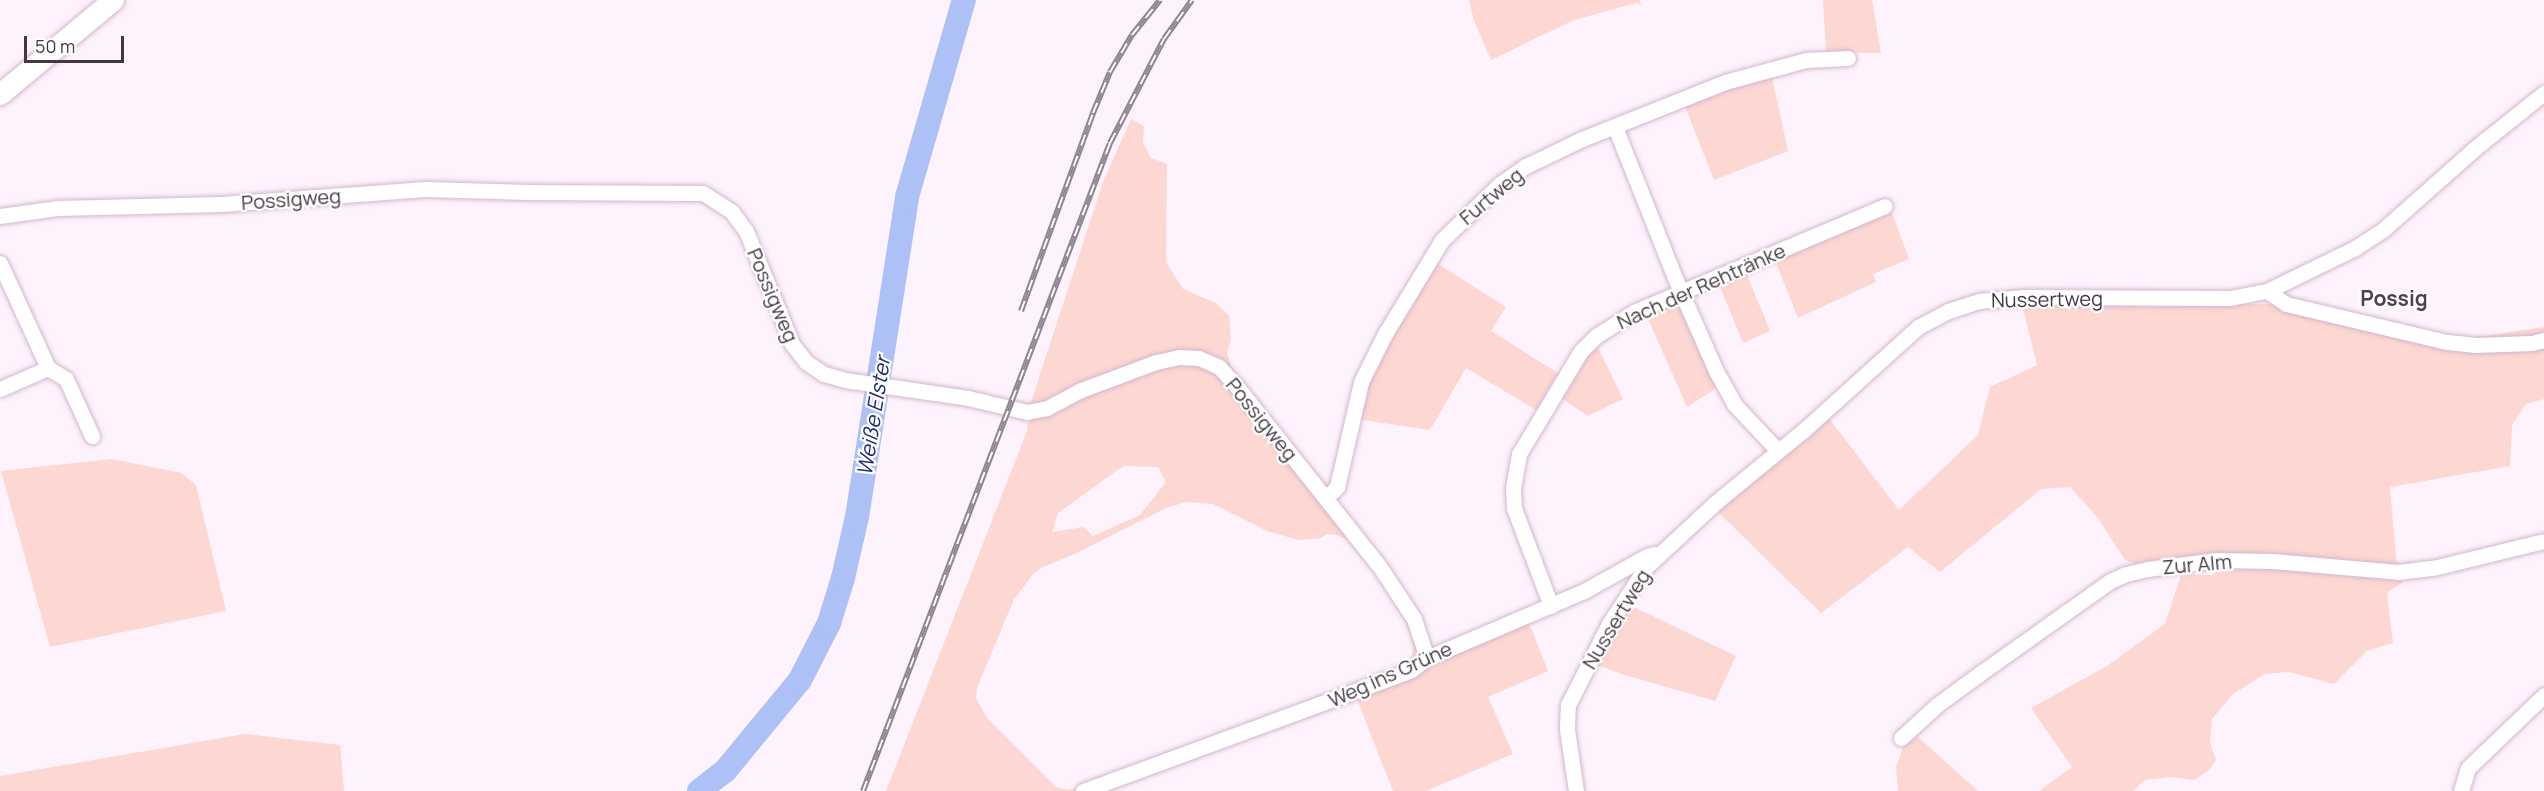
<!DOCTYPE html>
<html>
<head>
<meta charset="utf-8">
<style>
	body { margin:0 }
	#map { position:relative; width:2544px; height:791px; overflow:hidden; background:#fef2fc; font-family:Manrope,sans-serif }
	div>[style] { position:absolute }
	.green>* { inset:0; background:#fdd7d1 }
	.river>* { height:24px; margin:-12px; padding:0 12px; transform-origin:12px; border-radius:12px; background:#adc1f7 }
	.roads { filter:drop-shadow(0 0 2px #d2b6cf) drop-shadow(0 0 2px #d2b6cf) }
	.street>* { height:15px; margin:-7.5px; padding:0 7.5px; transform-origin:7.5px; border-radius:7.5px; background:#fff }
	.secondary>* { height:21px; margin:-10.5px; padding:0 10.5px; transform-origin:10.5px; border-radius:10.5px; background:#fff }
	.rail>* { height:6px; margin-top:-3px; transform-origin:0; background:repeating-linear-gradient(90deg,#fff 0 11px,#90858f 0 22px); box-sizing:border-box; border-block:2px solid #90858f }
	span { translate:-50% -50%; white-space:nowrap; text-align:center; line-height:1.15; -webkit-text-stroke:4.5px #fff; paint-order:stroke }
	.street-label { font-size:20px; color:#433842 }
	.neighbourhood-label { font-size:21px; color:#543d52; font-weight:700 }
	.water-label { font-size:21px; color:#1d2b76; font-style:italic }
	.scale { position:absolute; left:24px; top:36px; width:100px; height:27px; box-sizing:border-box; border:3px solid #433842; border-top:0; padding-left:8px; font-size:18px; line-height:21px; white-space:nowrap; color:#433842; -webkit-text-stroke:4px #fff; paint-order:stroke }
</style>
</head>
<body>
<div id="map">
	<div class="green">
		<div style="clip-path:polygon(1469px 0,1640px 0,1641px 5px,1636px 3px,1574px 20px,1491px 60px,1474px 21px)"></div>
		<div style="clip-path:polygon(1823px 0,1872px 0,1881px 53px,1826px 52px)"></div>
		<div style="clip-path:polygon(1771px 72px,1788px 151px,1714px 180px,1684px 104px)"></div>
		<div style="clip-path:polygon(evenodd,1131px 119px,1144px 126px,1143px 143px,1151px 158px,1167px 164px,1166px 262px,1183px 289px,1216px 303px,1229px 316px,1231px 340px,1227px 353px,1231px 366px,1401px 604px,1420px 654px,1417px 661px,1077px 791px,886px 791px,1027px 431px,1030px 405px,1103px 182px,1131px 119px,1123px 466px,1158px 467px,1166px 482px,1140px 515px,1093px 536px,1084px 527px,1052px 532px,1058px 513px,1123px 466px,1131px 119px,1186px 502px,1213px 504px,1267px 531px,1298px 540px,1321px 538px,1327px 534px,1337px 535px,1348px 540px,1361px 553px,1402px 612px,1414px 645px,1412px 655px,1408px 661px,1359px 683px,1080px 787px,1069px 790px,1056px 787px,987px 718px,976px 698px,977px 688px,1014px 599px,1034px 573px,1043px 567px,1077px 553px,1166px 508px,1186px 502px)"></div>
		<div style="clip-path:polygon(1891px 210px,1909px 259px,1873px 274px,1876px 282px,1798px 318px,1774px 258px)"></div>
		<div style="clip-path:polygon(1435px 262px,1506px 307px,1491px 331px,1558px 373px,1536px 410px,1466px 368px,1430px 430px,1357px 419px,1366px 377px)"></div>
		<div style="clip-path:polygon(1745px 270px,1770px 331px,1743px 343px,1718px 282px)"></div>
		<div style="clip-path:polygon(1672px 301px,1682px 306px,1720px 386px,1687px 407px,1645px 312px)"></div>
		<div style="clip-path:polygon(2022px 304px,2278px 304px,2435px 344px,2544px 327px,2544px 399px,2526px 404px,2512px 425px,2510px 466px,2390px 487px,2397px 569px,2403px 582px,2387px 593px,2393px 643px,2367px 651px,2334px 684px,2289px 672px,2265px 674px,2233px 694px,2212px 719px,2210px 743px,2216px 760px,2208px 771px,2194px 780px,2171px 777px,2145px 780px,2133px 791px,2039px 791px,2072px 767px,2031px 708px,2107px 666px,2165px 624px,2183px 569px,2196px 575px,2213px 575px,2221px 567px,2138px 565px,2125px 560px,2098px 518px,2070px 487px,2041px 489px,1940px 572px,1908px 547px,1821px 613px,1716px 510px,1828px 417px,1899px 510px,1978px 435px,1990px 387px,2037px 365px)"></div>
		<div style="clip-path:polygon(1595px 341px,1623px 399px,1588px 416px,1558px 396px)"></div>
		<div style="clip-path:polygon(112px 459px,181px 473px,196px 485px,226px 611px,50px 647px,1px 471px)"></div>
		<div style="clip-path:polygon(1636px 608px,1736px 656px,1715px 701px,1621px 674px,1596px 664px,1620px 611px)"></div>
		<div style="clip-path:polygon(1528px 620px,1548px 671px,1488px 697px,1513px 754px,1426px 791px,1393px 791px,1356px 697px)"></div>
		<div style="clip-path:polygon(245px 734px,340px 745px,344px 791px,0 791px,0 776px)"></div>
		<div style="clip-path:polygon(1918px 737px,1978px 791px,1898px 791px,1896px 767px,1904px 744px)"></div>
	</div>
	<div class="river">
		<div style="left:699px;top:791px;width:33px;rotate:-38deg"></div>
		<div style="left:725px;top:771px;width:118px;rotate:-50.5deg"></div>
		<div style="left:800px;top:680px;width:64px;rotate:-63deg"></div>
		<div style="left:829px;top:623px;width:47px;rotate:-72.7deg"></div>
		<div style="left:843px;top:578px;width:63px;rotate:-77.1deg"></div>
		<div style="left:857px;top:517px;width:324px;rotate:-81.1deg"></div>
		<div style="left:907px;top:197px;width:205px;rotate:-73.9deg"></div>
	</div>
	<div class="roads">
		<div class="street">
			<div style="left:1615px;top:127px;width:162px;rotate:68.3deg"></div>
			<div style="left:1675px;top:278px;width:102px;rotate:66.2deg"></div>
			<div style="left:1716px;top:371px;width:38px;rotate:61deg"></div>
			<div style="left:1734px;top:404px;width:64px;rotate:46.9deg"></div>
			<div style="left:0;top:216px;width:59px;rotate:-7.9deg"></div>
			<div style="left:58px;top:208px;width:163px;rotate:-1.4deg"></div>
			<div style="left:221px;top:204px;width:205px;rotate:-4.2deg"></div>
			<div style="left:425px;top:189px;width:104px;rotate:1.7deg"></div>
			<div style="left:529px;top:192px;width:174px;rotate:0.3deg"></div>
			<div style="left:703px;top:193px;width:35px;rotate:33deg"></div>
			<div style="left:732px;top:212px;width:24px;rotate:54deg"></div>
			<div style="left:746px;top:231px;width:122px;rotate:67.8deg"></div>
			<div style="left:792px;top:344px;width:23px;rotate:52deg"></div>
			<div style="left:806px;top:362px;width:22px;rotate:34deg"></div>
			<div style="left:824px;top:374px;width:22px;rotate:16deg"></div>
			<div style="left:845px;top:380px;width:124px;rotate:8.3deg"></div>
			<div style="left:968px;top:398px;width:61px;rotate:13.3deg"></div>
			<div style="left:1027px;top:412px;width:20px;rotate:-11deg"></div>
			<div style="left:1047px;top:408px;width:38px;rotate:-28deg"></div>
			<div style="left:1081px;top:390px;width:80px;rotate:-20.5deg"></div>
			<div style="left:1156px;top:362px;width:24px;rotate:-12deg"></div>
			<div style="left:1179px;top:357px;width:20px;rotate:3deg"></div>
			<div style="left:1199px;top:358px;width:22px;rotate:24deg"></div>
			<div style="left:1219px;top:367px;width:22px;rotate:47deg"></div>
			<div style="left:1234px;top:383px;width:235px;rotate:51.6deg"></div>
			<div style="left:1380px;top:567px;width:62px;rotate:56.8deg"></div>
			<div style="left:1414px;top:619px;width:41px;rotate:71.6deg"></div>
			<div style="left:0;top:263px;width:115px;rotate:65.4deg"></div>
			<div style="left:48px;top:368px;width:52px;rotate:156.4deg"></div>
			<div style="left:2267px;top:291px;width:23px;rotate:34deg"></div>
			<div style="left:2286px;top:304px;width:165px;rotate:13.3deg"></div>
			<div style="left:2447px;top:342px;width:27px;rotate:6deg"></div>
			<div style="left:2474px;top:345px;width:58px;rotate:-2deg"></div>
			<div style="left:2532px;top:343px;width:12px;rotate:-14deg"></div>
			<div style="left:48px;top:368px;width:21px;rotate:31deg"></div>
			<div style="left:66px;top:379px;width:63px;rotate:65.5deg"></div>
			<div style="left:1326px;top:498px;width:16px;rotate:-45deg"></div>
			<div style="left:1337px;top:487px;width:108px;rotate:-77.1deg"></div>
			<div style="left:1361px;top:382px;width:54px;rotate:-63.4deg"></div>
			<div style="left:1385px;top:334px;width:110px;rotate:-58.8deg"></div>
			<div style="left:1442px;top:240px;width:81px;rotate:-44deg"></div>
			<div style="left:1500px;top:184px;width:32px;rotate:-35deg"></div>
			<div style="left:1526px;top:166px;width:62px;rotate:-25.7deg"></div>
			<div style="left:1582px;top:139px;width:154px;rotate:-21.7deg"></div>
			<div style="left:1725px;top:82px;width:84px;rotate:-15.2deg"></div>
			<div style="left:1806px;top:60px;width:42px;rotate:-2.7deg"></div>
			<div style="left:1551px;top:606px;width:105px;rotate:-110.7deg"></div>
			<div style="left:1514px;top:508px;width:20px;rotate:-93deg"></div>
			<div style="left:1513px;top:488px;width:35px;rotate:-80deg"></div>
			<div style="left:1519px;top:454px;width:120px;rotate:-59deg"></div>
			<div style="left:1581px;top:351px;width:21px;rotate:-45deg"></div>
			<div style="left:1596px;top:336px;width:45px;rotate:-32.3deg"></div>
			<div style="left:1634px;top:312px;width:272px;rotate:-22.9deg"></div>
			<div style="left:1901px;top:738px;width:49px;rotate:-42.5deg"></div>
			<div style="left:1937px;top:705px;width:56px;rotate:-36.3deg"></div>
			<div style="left:1982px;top:672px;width:157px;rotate:-35.4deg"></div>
			<div style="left:2110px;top:581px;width:17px;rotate:-24deg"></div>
			<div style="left:2126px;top:574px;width:22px;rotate:-13deg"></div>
			<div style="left:2147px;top:569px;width:71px;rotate:-7.3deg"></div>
			<div style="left:2217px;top:560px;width:56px;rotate:1deg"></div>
			<div style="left:2273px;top:561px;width:125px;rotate:5deg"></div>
			<div style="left:2398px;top:572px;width:35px;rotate:-7deg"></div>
			<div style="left:2433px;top:568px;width:114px;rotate:-13.7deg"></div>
			<div style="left:1083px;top:791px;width:350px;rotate:-20.2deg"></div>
			<div style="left:1411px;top:670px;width:20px;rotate:-37deg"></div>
			<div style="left:1427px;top:658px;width:171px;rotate:-23.1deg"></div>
			<div style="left:1584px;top:591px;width:72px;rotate:-29.1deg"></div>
			<div style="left:1647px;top:556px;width:8px;rotate:-14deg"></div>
			<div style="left:1576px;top:791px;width:63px;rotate:-98.3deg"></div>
			<div style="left:1567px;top:729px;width:24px;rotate:-88deg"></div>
			<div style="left:1568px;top:705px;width:93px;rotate:-63.2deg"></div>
			<div style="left:1610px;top:622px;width:66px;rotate:-56.8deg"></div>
			<div style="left:1646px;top:567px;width:94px;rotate:-42.8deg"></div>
			<div style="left:1715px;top:503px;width:115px;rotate:-39.4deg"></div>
			<div style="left:1804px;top:430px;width:154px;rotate:-42.1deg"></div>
			<div style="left:1918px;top:327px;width:34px;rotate:-28deg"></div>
			<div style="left:1948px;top:311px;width:33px;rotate:-18deg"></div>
			<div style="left:1979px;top:301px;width:45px;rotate:-5.1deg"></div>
			<div style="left:2024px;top:297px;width:206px;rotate:0.3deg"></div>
			<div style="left:2230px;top:298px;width:38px;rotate:-11deg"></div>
			<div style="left:2267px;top:291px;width:98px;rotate:-26deg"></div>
			<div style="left:2355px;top:248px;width:35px;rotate:-33deg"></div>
			<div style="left:2384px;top:229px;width:120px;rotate:-41.6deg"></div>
			<div style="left:2474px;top:149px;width:90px;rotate:-38.7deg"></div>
			<div style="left:2461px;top:791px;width:24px;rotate:-73deg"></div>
			<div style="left:2468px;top:768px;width:105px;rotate:-43.8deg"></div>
		</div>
		<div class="secondary">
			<div style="left:0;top:94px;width:147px;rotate:-39.8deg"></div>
		</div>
	</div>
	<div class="rail">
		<div style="left:1021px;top:311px;width:211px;rotate:-70deg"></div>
		<div style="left:1093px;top:113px;width:44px;rotate:-67.5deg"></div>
		<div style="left:1110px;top:72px;width:43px;rotate:-59.3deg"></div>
		<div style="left:1132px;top:35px;width:45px;rotate:-51.3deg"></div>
		<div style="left:863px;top:791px;width:693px;rotate:-69.13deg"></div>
		<div style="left:1110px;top:143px;width:117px;rotate:-62.6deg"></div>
		<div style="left:1164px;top:39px;width:48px;rotate:-54.3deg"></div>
	</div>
	<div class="street-label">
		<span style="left:1491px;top:196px;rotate:-40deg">Furtweg</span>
		<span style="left:291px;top:199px;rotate:-4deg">Possigweg</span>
		<span style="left:1701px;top:286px;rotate:-24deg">Nach der Rehtränke</span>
		<span style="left:773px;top:295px;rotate:67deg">Possigweg</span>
		<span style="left:2047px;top:299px;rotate:-1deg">Nussertweg</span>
		<span style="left:1262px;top:419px;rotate:51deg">Possigweg</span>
		<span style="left:2197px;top:564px;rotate:-5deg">Zur Alm</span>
		<span style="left:1616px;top:619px;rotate:-59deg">Nussertweg</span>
		<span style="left:1390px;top:674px;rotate:-24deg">Weg ins Grüne</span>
	</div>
	<div class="neighbourhood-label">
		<span style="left:2394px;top:298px">Possig</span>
	</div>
	<div class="water-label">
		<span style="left:873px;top:416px;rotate:-81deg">Weiße Elster</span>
	</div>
	<div class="scale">50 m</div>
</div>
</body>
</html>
